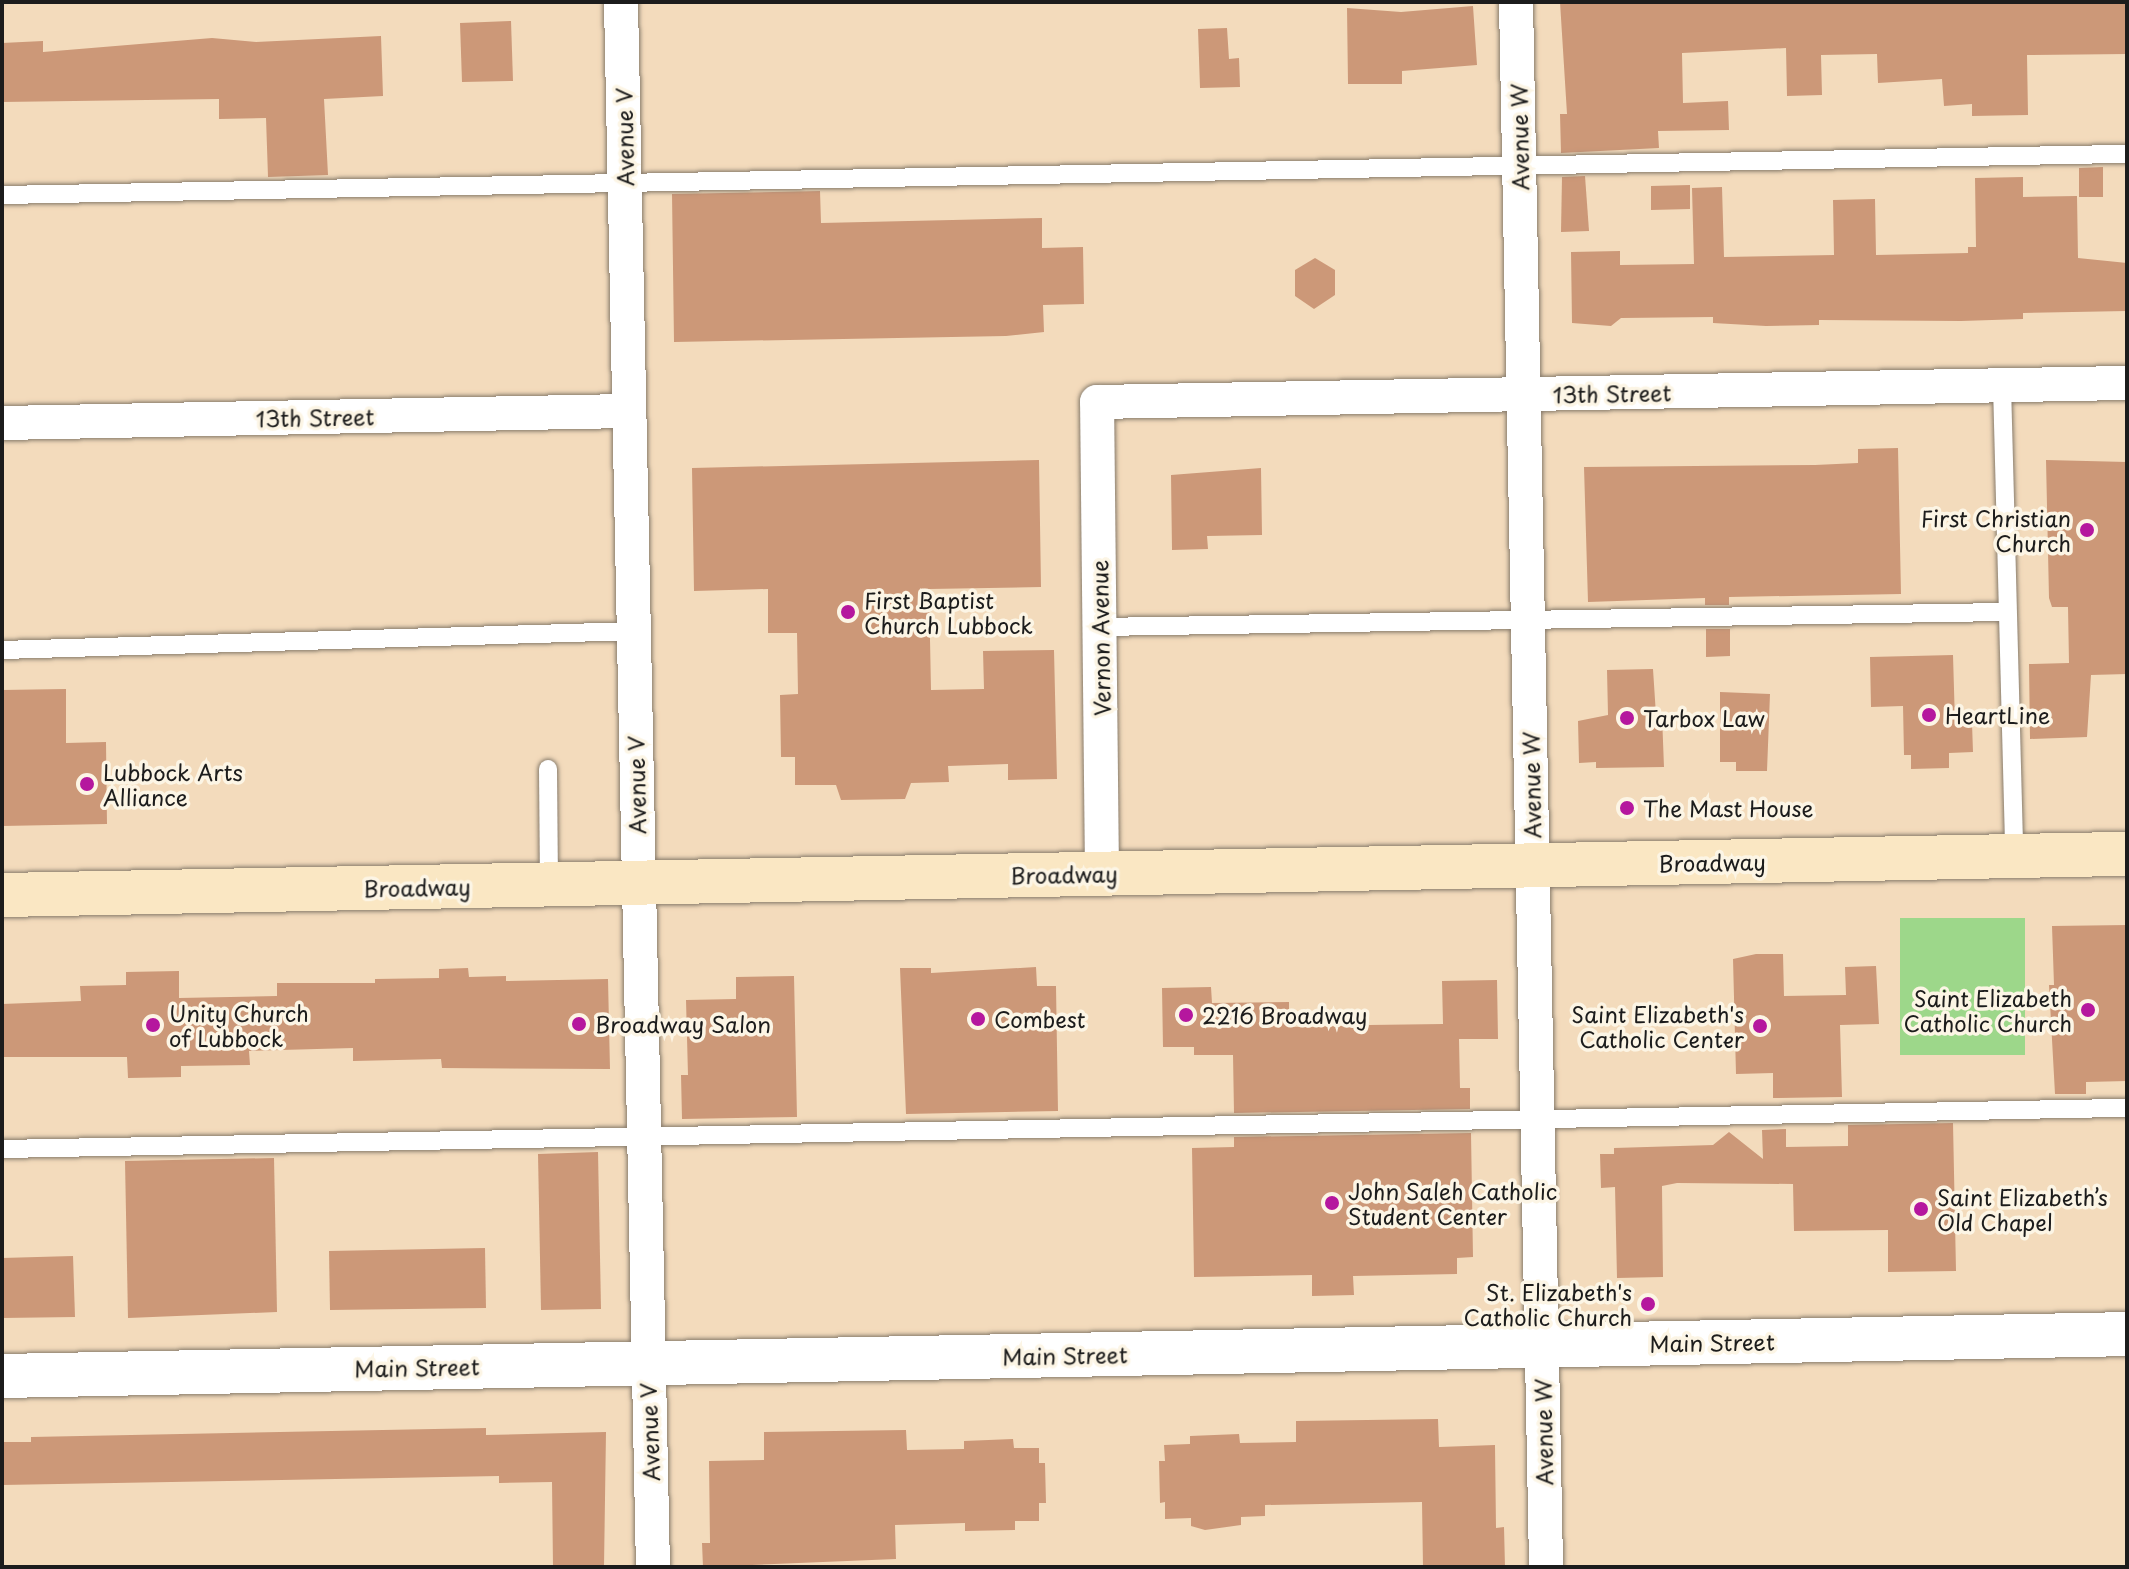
<!DOCTYPE html>
<html>
<head>
<meta charset="utf-8">
<style>
	body { margin:0 }
	#map { position:relative; width:2129px; height:1569px; overflow:hidden; background:#f3dbbc; font-family:"Playpen Sans",sans-serif }
	div>[style] { position:absolute }
	.green>* { inset:0; background:#9dd78a }
	.building>* { inset:0; background:#cc9878 }
	.roads { filter:drop-shadow(0 0 2px #887c6c) drop-shadow(0 0 2px #887c6c) }
	.service>* { height:18px; margin:-9px; padding:0 9px; transform-origin:9px; border-radius:9px; background:#fff }
	.minor>* { height:34px; margin:-17px; padding:0 17px; transform-origin:17px; border-radius:17px; background:#fff }
	.tertiary>* { height:44px; margin:-22px; padding:0 22px; transform-origin:22px; border-radius:22px; background:#fff }
	.secondary>* { height:44px; margin:-22px; padding:0 22px; transform-origin:22px; border-radius:22px; background:#fae7c3 }
	.dots>* { width:22px; height:22px; translate:-50% -50%; box-sizing:border-box; border:4px solid #fcf5e5; border-radius:50% }
	span { translate:-50% -50%; white-space:nowrap; text-align:center; line-height:1.15; -webkit-text-stroke:7px #fcf5e5; paint-order:stroke }
	.street-label { font-size:22px; color:#1c1c1c }
	.poi-label { font-size:22px; color:#1c1c1c }
	.right { translate:-100% -50%; text-align:right }
	.left { translate:0 -50%; text-align:left }
	.frame { position:absolute; inset:0; border:4px solid #1c1c1c; pointer-events:none }
</style>
</head>
<body>
<div id="map">
	<div class="green">
		<div style="clip-path:polygon(1900px 918px,2025px 918px,2025px 1055px,1900px 1055px)"></div>
	</div>
	<div class="building">
		<div style="clip-path:polygon(1560px 2px,2127px 2px,2127px 54px,2027px 55px,2028px 115px,1972px 116px,1972px 104px,1944px 106px,1942px 79px,1878px 83px,1877px 54px,1821px 55px,1822px 95px,1787px 96px,1786px 48px,1682px 53px,1683px 103px,1728px 101px,1729px 130px,1658px 131px,1659px 148px,1561px 153px,1560px 114px,1567px 114px)"></div>
		<div style="clip-path:polygon(1473px 6px,1477px 65px,1402px 71px,1402px 84px,1348px 84px,1347px 8px,1401px 12px)"></div>
		<div style="clip-path:polygon(511px 21px,513px 81px,462px 82px,460px 23px)"></div>
		<div style="clip-path:polygon(1227px 28px,1229px 59px,1239px 58px,1240px 87px,1200px 88px,1198px 29px)"></div>
		<div style="clip-path:polygon(381px 36px,383px 96px,324px 99px,328px 175px,268px 177px,266px 118px,219px 119px,219px 99px,2px 102px,2px 43px,43px 41px,43px 52px,212px 38px,256px 42px)"></div>
		<div style="clip-path:polygon(2103px 167px,2103px 197px,2079px 197px,2079px 168px)"></div>
		<div style="clip-path:polygon(1585px 176px,1589px 231px,1561px 232px,1562px 177px)"></div>
		<div style="clip-path:polygon(2023px 177px,2023px 197px,2077px 196px,2078px 258px,2127px 263px,2127px 311px,2023px 313px,2023px 319px,1961px 321px,1819px 320px,1819px 325px,1766px 326px,1713px 323px,1713px 317px,1621px 318px,1611px 326px,1572px 323px,1571px 252px,1620px 251px,1620px 265px,1694px 264px,1692px 188px,1722px 187px,1724px 257px,1834px 255px,1833px 200px,1875px 199px,1876px 255px,1968px 253px,1968px 247px,1976px 247px,1975px 178px)"></div>
		<div style="clip-path:polygon(1690px 185px,1690px 209px,1651px 210px,1651px 186px)"></div>
		<div style="clip-path:polygon(820px 191px,821px 223px,1042px 218px,1042px 248px,1083px 247px,1084px 304px,1043px 305px,1044px 332px,1006px 336px,674px 342px,672px 194px)"></div>
		<div style="clip-path:polygon(1315px 258px,1335px 270px,1335px 295px,1314px 309px,1295px 296px,1295px 270px)"></div>
		<div style="clip-path:polygon(1898px 448px,1901px 594px,1729px 597px,1729px 605px,1705px 605px,1705px 598px,1588px 602px,1584px 467px,1815px 465px,1858px 463px,1858px 449px)"></div>
		<div style="clip-path:polygon(1039px 460px,1041px 587px,929px 589px,931px 690px,984px 689px,983px 651px,1054px 650px,1057px 779px,1008px 780px,1008px 764px,948px 766px,949px 782px,911px 783px,905px 799px,841px 800px,836px 785px,795px 785px,795px 757px,781px 757px,780px 695px,798px 694px,797px 633px,768px 633px,768px 589px,694px 591px,692px 468px)"></div>
		<div style="clip-path:polygon(2046px 460px,2127px 462px,2127px 674px,2091px 675px,2087px 737px,2030px 739px,2029px 664px,2069px 663px,2068px 607px,2052px 607px,2049px 598px)"></div>
		<div style="clip-path:polygon(1261px 468px,1262px 535px,1207px 536px,1208px 549px,1172px 550px,1171px 475px)"></div>
		<div style="clip-path:polygon(1706px 629px,1730px 629px,1730px 656px,1706px 657px)"></div>
		<div style="clip-path:polygon(1953px 655px,1955px 723px,1972px 723px,1973px 752px,1949px 753px,1949px 768px,1911px 769px,1911px 755px,1904px 755px,1903px 706px,1871px 707px,1870px 657px)"></div>
		<div style="clip-path:polygon(1653px 669px,1656px 715px,1662px 715px,1664px 767px,1596px 768px,1596px 762px,1579px 763px,1578px 721px,1608px 715px,1607px 670px)"></div>
		<div style="clip-path:polygon(66px 689px,66px 743px,106px 742px,107px 824px,2px 826px,2px 690px)"></div>
		<div style="clip-path:polygon(1720px 692px,1770px 694px,1767px 771px,1736px 771px,1736px 762px,1720px 762px)"></div>
		<div style="clip-path:polygon(2127px 925px,2127px 1081px,2086px 1082px,2086px 1094px,2055px 1094px,2049px 985px,2054px 985px,2052px 926px)"></div>
		<div style="clip-path:polygon(1756px 954px,1783px 954px,1784px 996px,1846px 995px,1845px 967px,1876px 966px,1879px 1024px,1840px 1025px,1842px 1097px,1773px 1098px,1773px 1073px,1736px 1074px,1733px 959px)"></div>
		<div style="clip-path:polygon(1036px 967px,1037px 986px,1056px 986px,1058px 1111px,906px 1114px,900px 968px,931px 968px,931px 973px)"></div>
		<div style="clip-path:polygon(468px 968px,469px 977px,506px 976px,506px 981px,608px 979px,610px 1069px,442px 1068px,441px 1059px,353px 1061px,353px 1048px,249px 1051px,250px 1065px,181px 1066px,181px 1077px,128px 1078px,127px 1057px,2px 1057px,2px 1004px,81px 1001px,80px 986px,126px 985px,126px 972px,179px 971px,179px 998px,277px 996px,277px 983px,375px 983px,375px 979px,439px 978px,439px 969px)"></div>
		<div style="clip-path:polygon(794px 976px,797px 1117px,682px 1119px,681px 1075px,688px 1075px,686px 1000px,736px 999px,736px 977px)"></div>
		<div style="clip-path:polygon(1497px 980px,1498px 1039px,1459px 1039px,1460px 1088px,1470px 1088px,1470px 1109px,1234px 1113px,1233px 1055px,1194px 1055px,1194px 1047px,1163px 1047px,1162px 988px,1211px 987px,1212px 1003px,1289px 1002px,1289px 1027px,1344px 1026px,1344px 1013px,1369px 1012px,1369px 1025px,1443px 1024px,1442px 981px)"></div>
		<div style="clip-path:polygon(1953px 1123px,1956px 1271px,1888px 1272px,1888px 1230px,1794px 1231px,1793px 1184px,1677px 1183px,1662px 1186px,1663px 1277px,1617px 1278px,1615px 1187px,1601px 1188px,1600px 1154px,1614px 1154px,1614px 1148px,1713px 1145px,1729px 1132px,1763px 1159px,1762px 1130px,1786px 1129px,1786px 1147px,1848px 1146px,1848px 1125px)"></div>
		<div style="clip-path:polygon(1471px 1133px,1473px 1257px,1457px 1258px,1457px 1274px,1353px 1276px,1354px 1295px,1312px 1296px,1312px 1275px,1194px 1277px,1192px 1148px,1234px 1147px,1234px 1137px)"></div>
		<div style="clip-path:polygon(598px 1152px,601px 1309px,541px 1310px,538px 1154px)"></div>
		<div style="clip-path:polygon(274px 1158px,277px 1312px,128px 1318px,125px 1161px)"></div>
		<div style="clip-path:polygon(485px 1248px,486px 1308px,330px 1310px,329px 1251px)"></div>
		<div style="clip-path:polygon(73px 1256px,75px 1317px,2px 1318px,2px 1258px)"></div>
		<div style="clip-path:polygon(1438px 1419px,1439px 1447px,1495px 1445px,1496px 1528px,1504px 1527px,1505px 1567px,1423px 1567px,1422px 1502px,1265px 1505px,1265px 1516px,1241px 1517px,1241px 1525px,1205px 1530px,1191px 1526px,1191px 1518px,1165px 1519px,1165px 1502px,1160px 1503px,1159px 1461px,1165px 1461px,1164px 1445px,1190px 1444px,1190px 1436px,1239px 1434px,1240px 1443px,1296px 1442px,1296px 1421px)"></div>
		<div style="clip-path:polygon(486px 1428px,486px 1435px,606px 1432px,604px 1567px,553px 1567px,552px 1482px,499px 1483px,499px 1476px,2px 1485px,2px 1442px,31px 1442px,31px 1437px)"></div>
		<div style="clip-path:polygon(906px 1430px,907px 1450px,964px 1449px,964px 1441px,1013px 1439px,1014px 1448px,1039px 1448px,1039px 1463px,1045px 1463px,1046px 1503px,1039px 1503px,1039px 1521px,1015px 1521px,1015px 1530px,965px 1531px,965px 1523px,895px 1525px,896px 1559px,703px 1567px,702px 1543px,710px 1543px,709px 1461px,764px 1460px,764px 1432px)"></div>
	</div>
	<div class="roads">
		<div class="service">
			<div style="left:2px;top:195px;width:2125px;rotate:-1.11deg"></div>
			<div style="left:2002px;top:385px;width:471px;rotate:88.5deg"></div>
			<div style="left:1099px;top:627px;width:907px;rotate:-0.95deg"></div>
			<div style="left:2px;top:650px;width:631px;rotate:-1.72deg"></div>
			<div style="left:548px;top:769px;width:115px;rotate:89.5deg"></div>
			<div style="left:2px;top:1149px;width:2125px;rotate:-1.11deg"></div>
		</div>
		<div class="minor">
			<div style="left:621px;top:2px;width:1565px;rotate:88.83deg"></div>
			<div style="left:1516px;top:2px;width:1565px;rotate:88.9deg"></div>
			<div style="left:2px;top:423px;width:627px;rotate:-1.1deg"></div>
			<div style="left:1102px;top:874px;width:472px;rotate:-90.6deg"></div>
			<div style="left:1097px;top:402px;width:1030px;rotate:-1.06deg"></div>
		</div>
		<div class="tertiary">
			<div style="left:2px;top:1376px;width:2125px;rotate:-1.13deg"></div>
		</div>
		<div class="secondary">
			<div style="left:2px;top:895px;width:2125px;rotate:-1.11deg"></div>
		</div>
	</div>
	<div class="dots">
		<div style="left:2087px;top:530px;background:#b5179e"></div>
		<div style="left:848px;top:612px;background:#b5179e"></div>
		<div style="left:1929px;top:715px;background:#b5179e"></div>
		<div style="left:1627px;top:718px;background:#b5179e"></div>
		<div style="left:87px;top:784px;background:#b5179e"></div>
		<div style="left:1627px;top:808px;background:#b5179e"></div>
		<div style="left:2088px;top:1010px;background:#b5179e"></div>
		<div style="left:1186px;top:1015px;background:#b5179e"></div>
		<div style="left:978px;top:1019px;background:#b5179e"></div>
		<div style="left:579px;top:1024px;background:#b5179e"></div>
		<div style="left:153px;top:1025px;background:#b5179e"></div>
		<div style="left:1760px;top:1026px;background:#b5179e"></div>
		<div style="left:1332px;top:1203px;background:#b5179e"></div>
		<div style="left:1921px;top:1209px;background:#b5179e"></div>
		<div style="left:1648px;top:1304px;background:#b5179e"></div>
	</div>
	<div class="street-label">
		<span style="left:624px;top:137px;rotate:-91deg">Avenue V</span>
		<span style="left:1519px;top:137px;rotate:-91deg">Avenue W</span>
		<span style="left:1612px;top:393px;rotate:-1deg">13th Street</span>
		<span style="left:315px;top:417px;rotate:-1deg">13th Street</span>
		<span style="left:1100px;top:638px;rotate:-91deg">Vernon Avenue</span>
		<span style="left:636px;top:785px;rotate:-91deg">Avenue V</span>
		<span style="left:1531px;top:785px;rotate:-91deg">Avenue W</span>
		<span style="left:1712px;top:862px;rotate:-1deg">Broadway</span>
		<span style="left:1064px;top:874px;rotate:-1deg">Broadway</span>
		<span style="left:417px;top:887px;rotate:-1deg">Broadway</span>
		<span style="left:1712px;top:1342px;rotate:-1deg">Main Street</span>
		<span style="left:1065px;top:1355px;rotate:-1deg">Main Street</span>
		<span style="left:417px;top:1367px;rotate:-1deg">Main Street</span>
		<span style="left:649px;top:1432px;rotate:-92deg">Avenue V</span>
		<span style="left:1543px;top:1432px;rotate:-91deg">Avenue W</span>
	</div>
	<div class="poi-label">
		<span class="right" style="left:2071px;top:530px">First Christian<br>Church</span>
		<span class="left" style="left:864px;top:612px">First Baptist<br>Church Lubbock</span>
		<span class="left" style="left:1945px;top:715px">HeartLine</span>
		<span class="left" style="left:1643px;top:718px">Tarbox Law</span>
		<span class="left" style="left:103px;top:784px">Lubbock Arts<br>Alliance</span>
		<span class="left" style="left:1643px;top:808px">The Mast House</span>
		<span class="right" style="left:2072px;top:1010px">Saint Elizabeth<br>Catholic Church</span>
		<span class="left" style="left:169px;top:1025px">Unity Church<br>of Lubbock</span>
		<span class="right" style="left:1744px;top:1026px">Saint Elizabeth's<br>Catholic Center</span>
		<span class="left" style="left:1202px;top:1015px">2216 Broadway</span>
		<span class="left" style="left:994px;top:1019px">Combest</span>
		<span class="left" style="left:595px;top:1024px">Broadway Salon</span>
		<span class="left" style="left:1348px;top:1203px">John Saleh Catholic<br>Student Center</span>
		<span class="left" style="left:1937px;top:1209px">Saint Elizabeth’s<br>Old Chapel</span>
		<span class="right" style="left:1632px;top:1304px">St. Elizabeth's<br>Catholic Church</span>
	</div>
	<div class="frame"></div>
</div>
</body>
</html>
